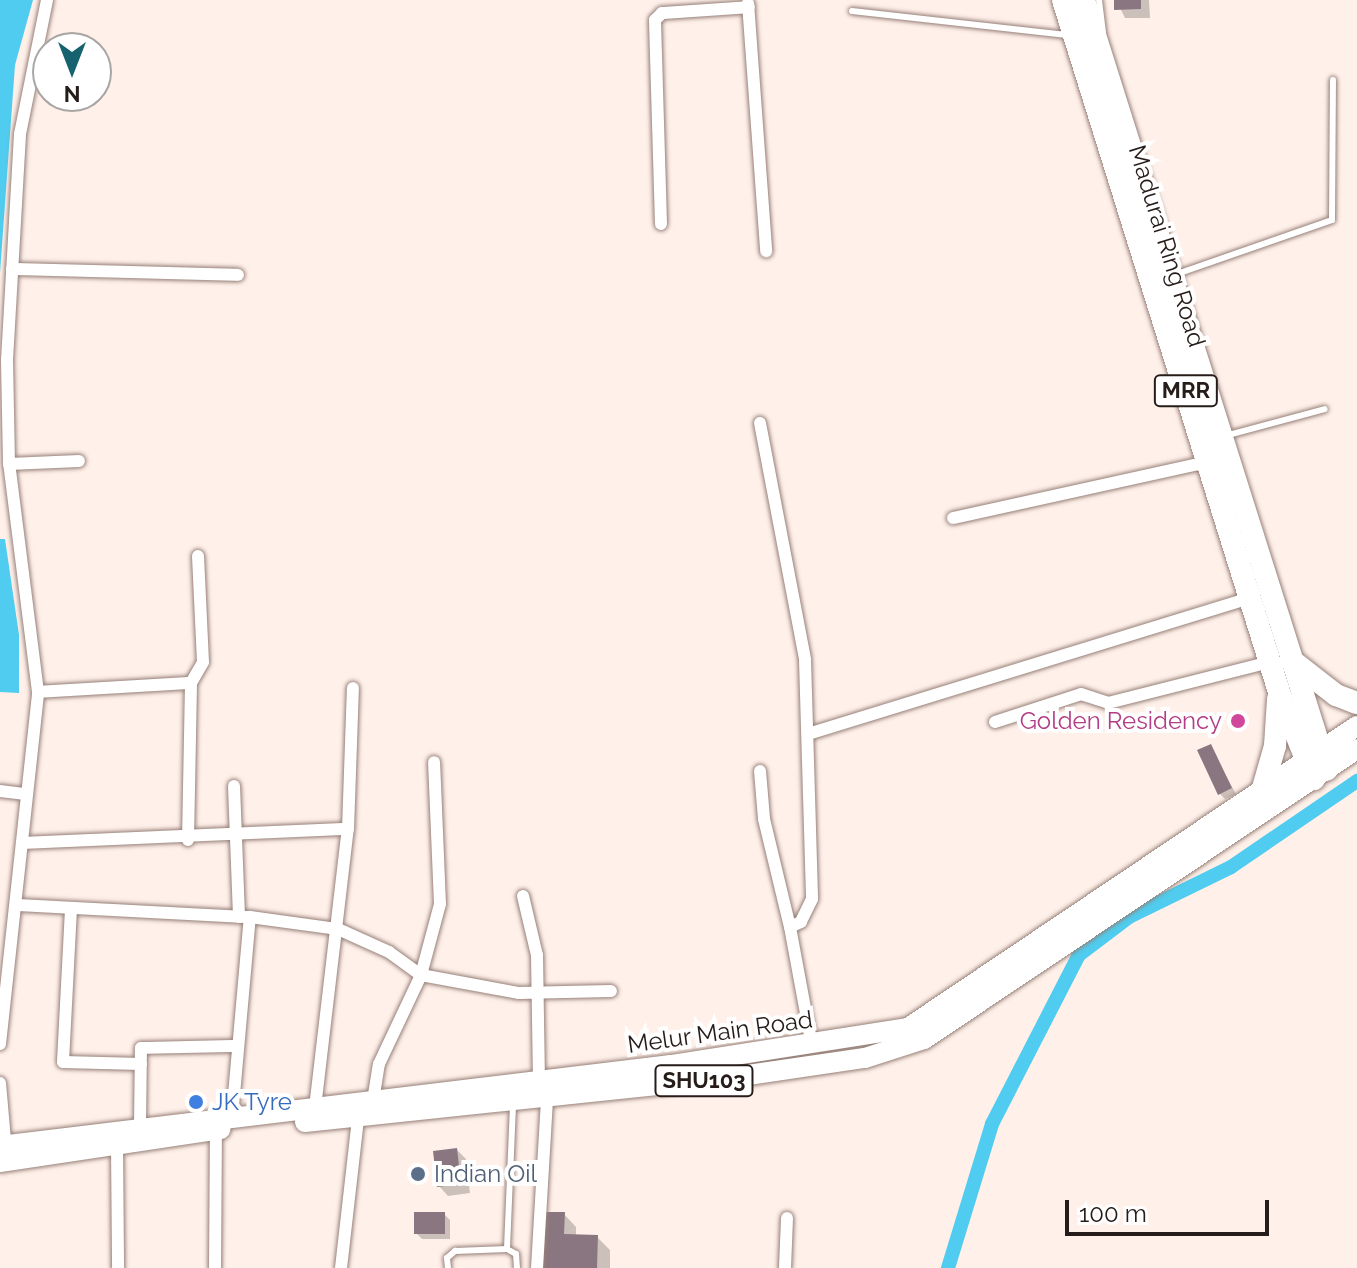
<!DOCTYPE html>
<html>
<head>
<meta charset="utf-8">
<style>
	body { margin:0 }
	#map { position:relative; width:1357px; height:1268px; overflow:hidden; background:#fff0ea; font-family:Raleway,sans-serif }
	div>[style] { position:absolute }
	.water>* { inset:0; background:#4fccef }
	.shadow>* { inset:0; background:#0003 }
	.canal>* { height:14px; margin:-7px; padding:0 7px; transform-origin:7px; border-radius:7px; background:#4fccef }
	.building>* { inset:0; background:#8a7680 }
	.roads { filter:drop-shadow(0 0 2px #968078) drop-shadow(0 0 2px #968078) }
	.service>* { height:6px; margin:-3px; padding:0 3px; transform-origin:3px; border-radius:3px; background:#fff }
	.minor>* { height:12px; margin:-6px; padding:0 6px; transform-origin:6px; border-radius:6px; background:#fff }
	.primary>* { height:20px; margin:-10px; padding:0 10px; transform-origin:10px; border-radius:10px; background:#fff }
	.trunk>* { height:22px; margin:-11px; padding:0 11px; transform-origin:11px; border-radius:11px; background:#fff }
	.dots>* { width:22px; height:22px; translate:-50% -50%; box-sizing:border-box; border:4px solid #fff; border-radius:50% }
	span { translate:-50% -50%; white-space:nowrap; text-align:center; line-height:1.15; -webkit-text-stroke:8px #fff; paint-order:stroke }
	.shield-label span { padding:2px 6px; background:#fff; border:2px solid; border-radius:6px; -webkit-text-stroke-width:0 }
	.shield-label { font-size:22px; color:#261d1a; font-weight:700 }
	.street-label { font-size:24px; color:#261d1a }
	.hotel-label { font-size:24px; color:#b23c85 }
	.right { translate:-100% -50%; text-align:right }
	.shop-label { font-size:24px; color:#366cbe }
	.left { translate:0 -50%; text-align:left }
	.service-label { font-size:24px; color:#4e5e75 }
	.north { position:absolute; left:32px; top:32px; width:80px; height:80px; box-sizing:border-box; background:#fff; border:2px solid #a8a5a3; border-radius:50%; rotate:180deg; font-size:22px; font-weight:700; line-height:32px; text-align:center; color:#261d1a }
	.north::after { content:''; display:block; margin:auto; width:28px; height:36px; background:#17626f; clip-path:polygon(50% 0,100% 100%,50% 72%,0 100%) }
	.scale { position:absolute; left:1065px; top:1200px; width:204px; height:36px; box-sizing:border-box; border:4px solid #261d1a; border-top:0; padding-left:10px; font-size:24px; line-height:28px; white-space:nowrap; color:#261d1a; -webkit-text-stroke:6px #fff; paint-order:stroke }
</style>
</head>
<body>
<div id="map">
	<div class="water">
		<div style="clip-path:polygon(0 0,33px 0,15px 65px,0 273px)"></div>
		<div style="clip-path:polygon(0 539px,5px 539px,19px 635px,19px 693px,0 692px)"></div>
	</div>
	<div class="shadow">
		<div style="clip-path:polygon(1116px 0,1149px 0,1150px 18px,1125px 18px)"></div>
		<div style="clip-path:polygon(1210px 746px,1236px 794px,1225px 799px,1219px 793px)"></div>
		<div style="clip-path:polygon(457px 1150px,466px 1159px,470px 1193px,448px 1196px,439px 1186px)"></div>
		<div style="clip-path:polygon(444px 1214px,450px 1220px,450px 1239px,422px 1239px,416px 1233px)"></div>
		<div style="clip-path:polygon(564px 1214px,576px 1227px,576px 1237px,597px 1237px,610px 1250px,610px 1268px,545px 1268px)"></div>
	</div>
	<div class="canal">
		<div style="left:948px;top:1268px;width:151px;rotate:-73deg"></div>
		<div style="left:992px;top:1124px;width:190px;rotate:-62.8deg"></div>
		<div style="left:1079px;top:955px;width:63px;rotate:-37.2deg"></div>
		<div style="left:1129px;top:917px;width:114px;rotate:-26.1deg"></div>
		<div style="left:1231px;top:867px;width:153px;rotate:-34.3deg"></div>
	</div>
	<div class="building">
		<div style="clip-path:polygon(1114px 0,1141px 0,1141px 9px,1114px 10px)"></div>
		<div style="clip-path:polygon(1211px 744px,1232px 788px,1218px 795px,1197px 750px)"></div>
		<div style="clip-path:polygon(457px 1148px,461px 1184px,437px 1187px,433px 1151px)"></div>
		<div style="clip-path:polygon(414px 1212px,445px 1212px,445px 1234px,414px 1234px)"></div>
		<div style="clip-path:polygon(544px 1212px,565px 1212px,564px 1234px,598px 1235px,597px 1268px,543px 1268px)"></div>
	</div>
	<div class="roads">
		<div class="service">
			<div style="left:1099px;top:0;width:32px;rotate:83deg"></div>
			<div style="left:852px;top:11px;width:216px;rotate:6.4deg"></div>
			<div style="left:1174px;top:275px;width:167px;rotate:-19.2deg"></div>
			<div style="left:1332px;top:220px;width:140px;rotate:-89.6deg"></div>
			<div style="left:1228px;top:435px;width:100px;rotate:-15deg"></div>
			<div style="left:513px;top:1105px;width:144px;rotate:92.4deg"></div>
			<div style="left:507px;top:1249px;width:10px;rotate:29deg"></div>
			<div style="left:516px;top:1254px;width:14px;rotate:86deg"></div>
			<div style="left:448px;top:1268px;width:10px;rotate:-96deg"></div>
			<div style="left:447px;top:1258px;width:11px;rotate:-41deg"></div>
			<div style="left:455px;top:1251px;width:52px;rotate:-2.2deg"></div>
		</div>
		<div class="minor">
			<div style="left:748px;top:3px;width:249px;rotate:85.8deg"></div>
			<div style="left:661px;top:224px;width:204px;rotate:-91.7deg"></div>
			<div style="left:655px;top:20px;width:10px;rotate:-45deg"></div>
			<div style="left:662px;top:13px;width:87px;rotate:-3.9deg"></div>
			<div style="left:12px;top:269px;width:226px;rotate:1.5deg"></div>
			<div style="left:760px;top:423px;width:241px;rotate:79.2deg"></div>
			<div style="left:805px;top:660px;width:239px;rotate:88.3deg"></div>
			<div style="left:812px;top:899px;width:25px;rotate:116deg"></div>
			<div style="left:801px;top:922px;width:12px;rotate:156deg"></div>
			<div style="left:790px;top:927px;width:121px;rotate:79.5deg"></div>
			<div style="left:9px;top:464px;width:70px;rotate:-2.5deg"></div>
			<div style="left:953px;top:518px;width:261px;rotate:-12.4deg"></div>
			<div style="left:38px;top:692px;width:153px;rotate:-3.4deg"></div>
			<div style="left:995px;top:722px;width:90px;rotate:-18deg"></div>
			<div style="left:1081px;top:694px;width:28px;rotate:18deg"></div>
			<div style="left:1108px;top:703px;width:167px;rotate:-14.2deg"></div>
			<div style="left:808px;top:734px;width:463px;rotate:-17.1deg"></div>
			<div style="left:760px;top:771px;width:48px;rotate:85.2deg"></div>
			<div style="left:764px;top:819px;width:111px;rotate:76.5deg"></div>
			<div style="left:234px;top:786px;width:131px;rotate:87.8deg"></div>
			<div style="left:0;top:791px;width:26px;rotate:7deg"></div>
			<div style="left:188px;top:840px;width:157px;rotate:-88.9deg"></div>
			<div style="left:191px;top:683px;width:24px;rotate:-60deg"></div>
			<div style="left:203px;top:662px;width:106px;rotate:-92.7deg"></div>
			<div style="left:22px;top:843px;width:326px;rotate:-2.5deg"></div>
			<div style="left:348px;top:829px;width:141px;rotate:-88deg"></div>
			<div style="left:523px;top:896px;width:61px;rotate:76.7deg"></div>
			<div style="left:537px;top:955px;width:126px;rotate:89.1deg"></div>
			<div style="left:18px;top:905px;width:232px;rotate:3deg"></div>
			<div style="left:250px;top:917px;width:89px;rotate:7.8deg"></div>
			<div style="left:338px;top:929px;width:56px;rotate:24.3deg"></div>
			<div style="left:389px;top:952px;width:39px;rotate:36deg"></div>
			<div style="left:421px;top:975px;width:73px;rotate:-75deg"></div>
			<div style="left:440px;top:904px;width:142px;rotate:-92.4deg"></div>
			<div style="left:71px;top:909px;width:153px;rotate:93deg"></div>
			<div style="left:63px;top:1062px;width:78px;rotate:1.5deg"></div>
			<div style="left:0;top:1044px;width:354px;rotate:-83.8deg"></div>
			<div style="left:38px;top:692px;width:230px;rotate:-97.2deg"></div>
			<div style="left:9px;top:464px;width:104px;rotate:-91.1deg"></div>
			<div style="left:7px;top:360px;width:226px;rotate:-86.7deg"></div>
			<div style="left:20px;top:134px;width:137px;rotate:-78.6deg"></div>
			<div style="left:0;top:1083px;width:69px;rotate:85deg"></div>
			<div style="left:373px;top:1101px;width:37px;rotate:-81deg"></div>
			<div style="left:379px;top:1064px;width:98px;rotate:-64.7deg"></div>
			<div style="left:421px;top:975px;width:100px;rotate:10.4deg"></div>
			<div style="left:519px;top:993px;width:92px;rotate:-1.2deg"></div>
			<div style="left:315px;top:1108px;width:281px;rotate:-83.3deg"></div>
			<div style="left:232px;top:1117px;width:201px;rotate:-84.9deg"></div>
			<div style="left:140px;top:1126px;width:78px;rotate:-89.3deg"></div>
			<div style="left:141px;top:1048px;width:96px;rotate:-1.2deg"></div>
			<div style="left:117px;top:1146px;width:122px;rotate:89.5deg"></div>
			<div style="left:215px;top:1268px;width:138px;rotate:-89.6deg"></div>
			<div style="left:341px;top:1268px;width:150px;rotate:-83.5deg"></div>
			<div style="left:537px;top:1268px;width:169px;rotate:-86.6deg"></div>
			<div style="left:785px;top:1268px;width:50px;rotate:-87.7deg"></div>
		</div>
		<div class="primary">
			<div style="left:305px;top:1122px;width:438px;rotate:-6deg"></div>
			<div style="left:741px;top:1076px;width:125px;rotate:-8.3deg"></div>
			<div style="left:865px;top:1058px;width:62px;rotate:-17.9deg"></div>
			<div style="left:924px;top:1039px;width:521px;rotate:-33.81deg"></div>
			<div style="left:0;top:1146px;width:676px;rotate:-6.88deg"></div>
			<div style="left:671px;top:1065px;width:240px;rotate:-8.9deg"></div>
			<div style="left:908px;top:1028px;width:541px;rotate:-33.93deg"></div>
			<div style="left:0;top:1162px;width:223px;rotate:-8.5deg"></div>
		</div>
		<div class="trunk">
			<div style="left:1063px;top:0;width:725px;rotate:72.66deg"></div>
			<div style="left:1279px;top:692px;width:94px;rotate:68.1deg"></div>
			<div style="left:1084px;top:0;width:807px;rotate:72.49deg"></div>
			<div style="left:1291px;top:660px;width:57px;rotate:37.9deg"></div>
			<div style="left:1336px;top:695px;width:22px;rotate:21deg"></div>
			<div style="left:1263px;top:788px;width:44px;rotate:-74.1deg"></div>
			<div style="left:1275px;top:746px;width:47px;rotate:-86.3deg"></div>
		</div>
	</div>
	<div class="dots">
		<div style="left:1238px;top:721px;background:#d1479c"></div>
		<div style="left:196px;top:1102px;background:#3f7fe0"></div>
		<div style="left:418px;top:1174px;background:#5c6f8a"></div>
	</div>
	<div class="shield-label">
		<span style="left:1186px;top:391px">MRR</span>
		<span style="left:704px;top:1081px">SHU103</span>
	</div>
	<div class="street-label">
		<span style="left:1167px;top:246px;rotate:73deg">Madurai Ring Road</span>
		<span style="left:720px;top:1032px;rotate:-8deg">Melur Main Road</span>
	</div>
	<div class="hotel-label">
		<span class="right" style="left:1222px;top:721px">Golden Residency</span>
	</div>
	<div class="shop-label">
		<span class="left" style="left:212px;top:1102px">JK Tyre</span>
	</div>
	<div class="service-label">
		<span class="left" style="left:434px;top:1174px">Indian Oil</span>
	</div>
	<div class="north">N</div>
	<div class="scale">100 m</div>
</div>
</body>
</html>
